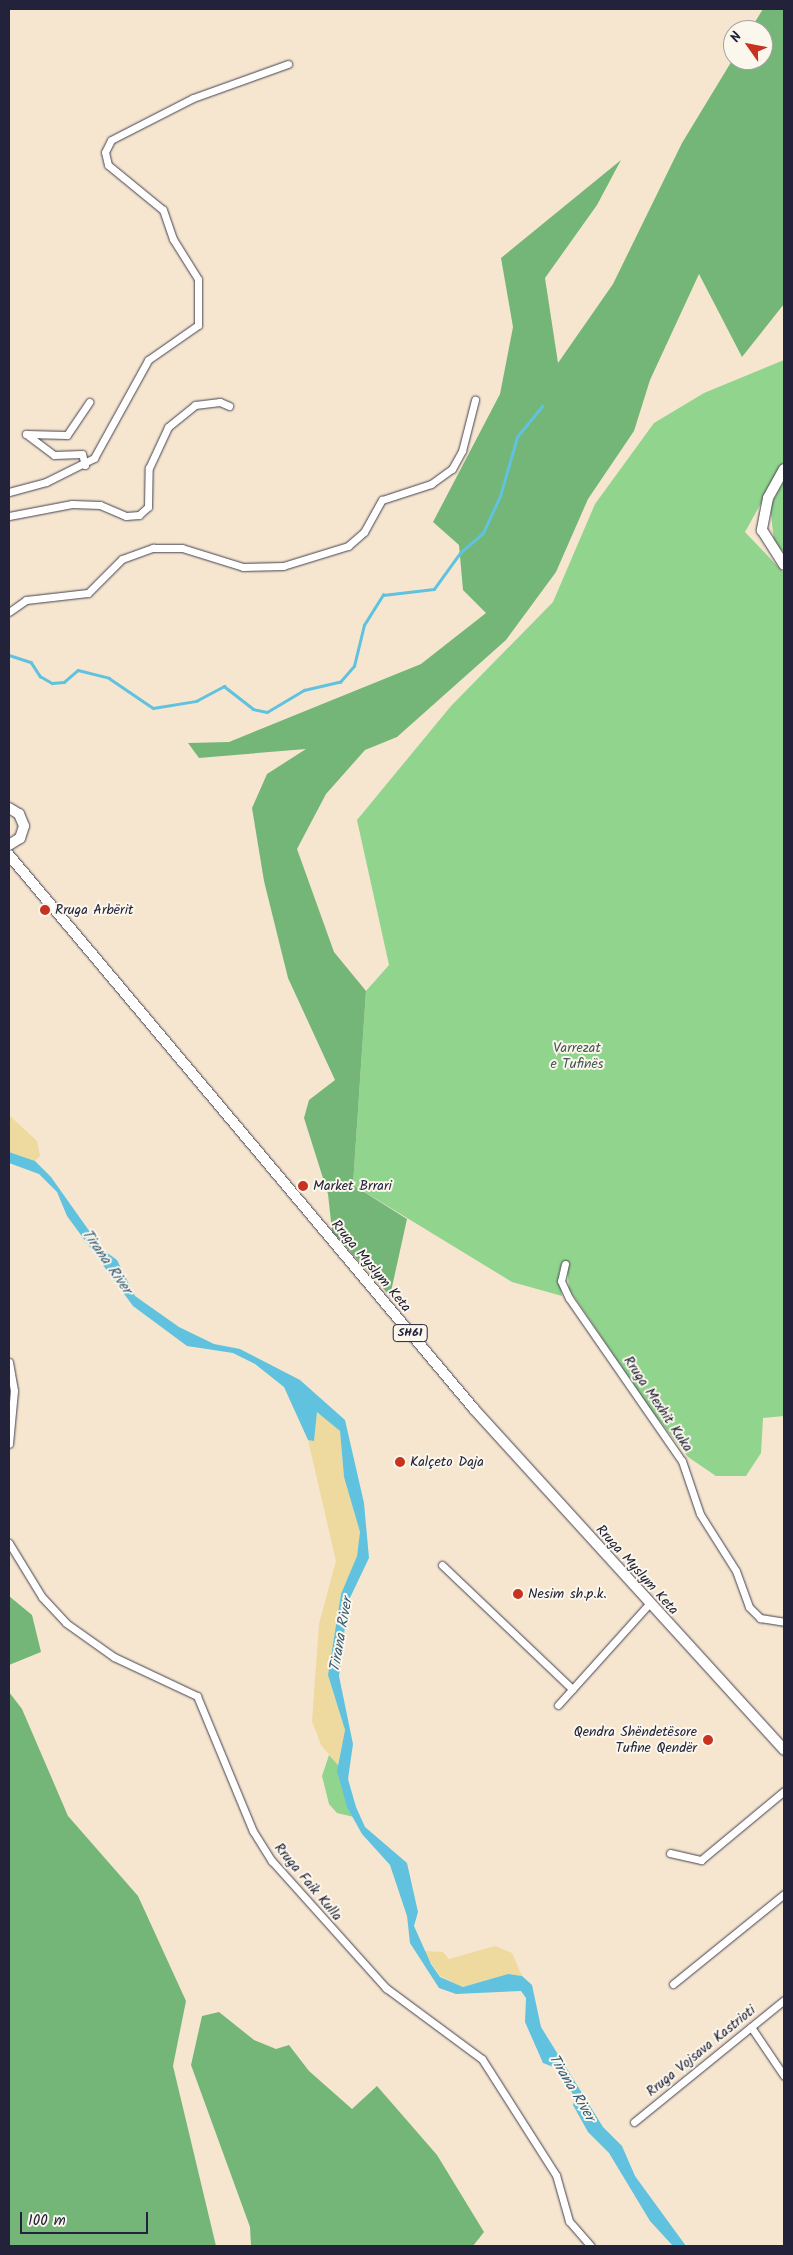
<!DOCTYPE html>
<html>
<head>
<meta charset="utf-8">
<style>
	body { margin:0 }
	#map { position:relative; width:793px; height:2255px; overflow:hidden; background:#f6e6cf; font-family:Kalam,sans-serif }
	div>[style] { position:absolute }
	.green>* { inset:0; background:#91d48d }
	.forest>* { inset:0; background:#74b678 }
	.sand>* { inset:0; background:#eeda9e }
	.water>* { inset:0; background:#60c2de }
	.stream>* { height:2.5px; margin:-1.25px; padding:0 1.25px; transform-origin:1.25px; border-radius:1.25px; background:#60c2de }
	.roads { filter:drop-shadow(0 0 1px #423f51) drop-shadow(0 0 1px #423f51) }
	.street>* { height:7px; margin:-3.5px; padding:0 3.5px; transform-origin:3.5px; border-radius:3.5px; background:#fff }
	.secondary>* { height:10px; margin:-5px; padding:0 5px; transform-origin:5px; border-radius:5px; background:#fff }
	.primary>* { height:10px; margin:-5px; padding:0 5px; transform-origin:5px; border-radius:5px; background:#fff }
	.dots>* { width:14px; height:14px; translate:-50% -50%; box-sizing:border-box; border:2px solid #fbf7ec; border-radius:50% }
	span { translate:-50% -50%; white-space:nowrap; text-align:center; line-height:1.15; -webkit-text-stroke:4px #fbf7ec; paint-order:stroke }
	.shield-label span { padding:1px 4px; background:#fbf7ec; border:1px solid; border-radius:4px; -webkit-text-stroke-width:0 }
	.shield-label { font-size:12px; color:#22223b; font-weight:700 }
	.poi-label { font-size:14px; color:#22223b }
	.left { translate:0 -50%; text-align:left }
	.right { translate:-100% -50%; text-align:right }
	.park-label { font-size:14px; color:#435754 }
	.street-label { font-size:14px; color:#22223b }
	.water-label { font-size:15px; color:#385a74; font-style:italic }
	.frame { position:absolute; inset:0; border:10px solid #22223b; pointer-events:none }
	.north { position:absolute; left:723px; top:20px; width:50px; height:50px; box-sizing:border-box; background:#fbf7ec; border:1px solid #a4a2a5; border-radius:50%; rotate:303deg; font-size:14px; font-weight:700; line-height:20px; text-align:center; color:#22223b }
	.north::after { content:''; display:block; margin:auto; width:18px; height:22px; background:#c8321e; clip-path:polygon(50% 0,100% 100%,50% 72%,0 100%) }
	.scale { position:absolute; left:20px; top:2212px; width:128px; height:22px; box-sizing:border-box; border:2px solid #22223b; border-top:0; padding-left:6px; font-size:15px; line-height:18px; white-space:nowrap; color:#22223b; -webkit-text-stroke:4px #fbf7ec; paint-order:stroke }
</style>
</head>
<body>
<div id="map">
	<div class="green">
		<div style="clip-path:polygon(784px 360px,784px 462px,745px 532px,784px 573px,784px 1416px,763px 1418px,761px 1453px,746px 1476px,716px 1476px,688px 1457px,651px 1410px,569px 1289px,567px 1265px,562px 1263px,559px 1273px,562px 1296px,512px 1282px,353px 1185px,366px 991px,389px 965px,357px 820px,451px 706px,553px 602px,595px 504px,654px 423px,704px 393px)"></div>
		<div style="clip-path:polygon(784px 481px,784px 553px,774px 541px,770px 506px)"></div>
		<div style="clip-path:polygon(329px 1755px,338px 1765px,354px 1817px,337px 1813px,329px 1804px,322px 1776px)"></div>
	</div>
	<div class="forest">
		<div style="clip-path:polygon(763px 9px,784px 9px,784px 304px,742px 357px,699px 274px,650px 380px,634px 431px,588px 499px,556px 572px,506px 640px,397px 737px,365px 750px,326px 794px,297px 849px,334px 952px,366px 991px,353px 1185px,407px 1219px,390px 1296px,332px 1231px,328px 1194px,304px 1118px,309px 1100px,335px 1080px,288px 978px,264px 881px,252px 808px,267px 774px,306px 749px,199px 758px,188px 743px,229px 742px,421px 664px,486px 613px,463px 590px,459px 545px,433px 522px,500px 394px,513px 327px,501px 258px,621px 160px,597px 205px,545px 278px,558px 363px,613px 284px,682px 143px,733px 59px,763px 60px,763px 30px,750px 30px)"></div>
		<div style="clip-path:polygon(9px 1596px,32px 1615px,41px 1652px,9px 1665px)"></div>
		<div style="clip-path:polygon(9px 1692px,22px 1709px,68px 1816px,138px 1896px,186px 2001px,173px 2066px,216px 2246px,9px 2246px)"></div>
		<div style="clip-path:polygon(219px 2012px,254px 2040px,276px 2049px,289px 2045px,309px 2071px,352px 2109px,377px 2086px,437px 2155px,484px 2232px,473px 2246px,251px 2246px,250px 2227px,191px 2065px,202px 2016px)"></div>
	</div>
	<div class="sand">
		<div style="clip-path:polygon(9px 1115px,37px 1141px,40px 1156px,35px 1161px,9px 1152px)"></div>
		<div style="clip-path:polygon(317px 1411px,340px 1431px,344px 1477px,360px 1532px,357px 1556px,341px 1594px,328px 1675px,345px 1730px,338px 1765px,321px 1745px,312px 1721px,319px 1624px,336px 1561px,308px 1440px,314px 1441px)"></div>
		<div style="clip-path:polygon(495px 1946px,512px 1953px,522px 1976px,508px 1974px,463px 1987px,440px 1976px,423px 1951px,443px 1952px,449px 1959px)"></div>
	</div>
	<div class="water">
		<div style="clip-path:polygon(9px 1152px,35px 1161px,51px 1177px,102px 1249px,117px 1260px,135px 1296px,179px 1327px,214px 1344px,240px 1349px,300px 1380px,345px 1420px,364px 1503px,369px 1558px,348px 1602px,339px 1676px,353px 1744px,348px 1779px,356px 1807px,365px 1827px,407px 1863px,418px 1912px,414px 1926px,431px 1964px,440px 1977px,463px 1987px,508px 1974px,522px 1976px,532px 1985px,541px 2027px,603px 2127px,622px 2146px,635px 2176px,686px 2246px,673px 2246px,650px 2221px,609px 2153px,588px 2132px,573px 2105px,575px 2099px,569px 2086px,556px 2068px,543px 2063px,525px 2022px,526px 1998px,521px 1991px,456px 1994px,439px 1988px,410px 1943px,407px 1916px,390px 1865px,362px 1834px,347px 1807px,337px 1771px,345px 1730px,328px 1675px,341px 1594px,357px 1556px,360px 1532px,344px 1477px,340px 1431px,317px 1412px,314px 1441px,308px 1440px,284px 1387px,255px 1364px,233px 1353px,187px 1346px,133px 1306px,67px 1216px,57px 1192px,39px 1174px,9px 1163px)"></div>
	</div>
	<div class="stream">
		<div style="left:9px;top:655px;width:23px;rotate:18deg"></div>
		<div style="left:31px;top:662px;width:17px;rotate:57deg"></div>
		<div style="left:40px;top:676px;width:14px;rotate:30deg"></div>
		<div style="left:52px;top:683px;width:12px;rotate:-5deg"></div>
		<div style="left:64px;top:682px;width:18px;rotate:-41deg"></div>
		<div style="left:78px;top:670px;width:32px;rotate:14deg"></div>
		<div style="left:109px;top:678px;width:53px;rotate:34.3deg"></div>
		<div style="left:153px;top:708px;width:44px;rotate:-9.2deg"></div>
		<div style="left:196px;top:701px;width:32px;rotate:-28deg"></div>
		<div style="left:224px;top:686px;width:37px;rotate:38deg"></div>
		<div style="left:253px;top:709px;width:14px;rotate:12deg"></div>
		<div style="left:267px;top:712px;width:43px;rotate:-30.7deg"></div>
		<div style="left:304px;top:690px;width:37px;rotate:-13deg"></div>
		<div style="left:340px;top:682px;width:21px;rotate:-49deg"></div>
		<div style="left:354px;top:666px;width:42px;rotate:-76.3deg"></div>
		<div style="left:364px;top:625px;width:36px;rotate:-58deg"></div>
		<div style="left:383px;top:595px;width:51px;rotate:-6.7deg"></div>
		<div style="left:434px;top:589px;width:44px;rotate:-54.2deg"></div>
		<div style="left:460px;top:553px;width:30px;rotate:-41deg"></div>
		<div style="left:483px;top:533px;width:41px;rotate:-65.3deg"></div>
		<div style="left:500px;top:496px;width:61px;rotate:-73.9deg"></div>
		<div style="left:517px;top:437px;width:40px;rotate:-51deg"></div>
	</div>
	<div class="roads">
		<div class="street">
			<div style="left:85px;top:465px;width:11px;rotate:-105deg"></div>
			<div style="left:82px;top:454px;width:28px;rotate:178deg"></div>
			<div style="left:54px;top:455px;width:35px;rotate:-143deg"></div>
			<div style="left:26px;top:434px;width:41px;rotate:1.4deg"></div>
			<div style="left:67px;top:435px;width:40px;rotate:-56deg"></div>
			<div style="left:9px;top:492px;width:38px;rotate:-15deg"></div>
			<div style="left:46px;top:482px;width:54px;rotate:-26.6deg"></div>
			<div style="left:94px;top:458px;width:112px;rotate:-61.1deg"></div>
			<div style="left:148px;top:360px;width:61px;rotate:-35deg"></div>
			<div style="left:198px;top:325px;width:46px;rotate:-90deg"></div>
			<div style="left:198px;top:279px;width:47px;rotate:-122deg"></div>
			<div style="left:173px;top:239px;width:31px;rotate:-109deg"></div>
			<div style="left:163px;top:210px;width:71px;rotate:-140.7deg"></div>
			<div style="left:108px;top:165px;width:13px;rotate:-103deg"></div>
			<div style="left:105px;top:152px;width:13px;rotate:-63deg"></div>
			<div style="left:111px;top:140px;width:92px;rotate:-27.1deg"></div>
			<div style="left:193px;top:98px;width:101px;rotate:-19.7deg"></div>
			<div style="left:9px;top:516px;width:64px;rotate:-10.8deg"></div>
			<div style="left:72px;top:504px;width:28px;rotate:2deg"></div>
			<div style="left:100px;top:505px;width:28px;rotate:23deg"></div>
			<div style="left:126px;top:516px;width:13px;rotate:-4deg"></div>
			<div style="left:139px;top:515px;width:12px;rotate:-42deg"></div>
			<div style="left:148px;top:507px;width:39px;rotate:-89deg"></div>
			<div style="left:149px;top:468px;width:45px;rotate:-65.1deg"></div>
			<div style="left:168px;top:427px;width:35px;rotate:-39deg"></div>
			<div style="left:195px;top:405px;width:25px;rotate:-7deg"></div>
			<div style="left:220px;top:402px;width:10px;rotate:24deg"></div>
			<div style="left:9px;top:612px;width:21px;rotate:-35deg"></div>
			<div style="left:26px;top:600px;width:62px;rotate:-6.4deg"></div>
			<div style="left:88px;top:593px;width:48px;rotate:-45deg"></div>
			<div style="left:122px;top:559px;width:33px;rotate:-20deg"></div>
			<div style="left:153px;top:548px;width:29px"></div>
			<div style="left:182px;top:548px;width:64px;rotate:17.3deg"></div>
			<div style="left:243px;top:567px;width:40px;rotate:-1.4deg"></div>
			<div style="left:283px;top:566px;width:68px;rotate:-17.1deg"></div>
			<div style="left:348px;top:546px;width:21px;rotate:-41deg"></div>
			<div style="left:364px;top:532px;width:37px;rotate:-61deg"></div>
			<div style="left:382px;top:500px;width:52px;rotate:-18.1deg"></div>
			<div style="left:431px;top:484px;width:26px;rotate:-36deg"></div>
			<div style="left:452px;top:469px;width:21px;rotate:-61deg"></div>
			<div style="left:462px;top:451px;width:53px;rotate:-75.7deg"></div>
			<div style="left:565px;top:1264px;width:17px;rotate:103deg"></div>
			<div style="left:561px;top:1281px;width:19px;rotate:65deg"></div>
			<div style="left:569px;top:1298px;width:198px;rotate:55.3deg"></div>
			<div style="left:682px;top:1461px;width:56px;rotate:71.2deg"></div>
			<div style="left:700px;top:1514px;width:67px;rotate:57.7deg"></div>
			<div style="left:736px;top:1571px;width:38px;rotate:70deg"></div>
			<div style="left:749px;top:1607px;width:16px;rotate:45deg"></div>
			<div style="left:760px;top:1618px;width:24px;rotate:9deg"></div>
			<div style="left:9px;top:1362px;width:29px;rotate:80deg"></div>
			<div style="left:14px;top:1391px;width:53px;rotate:95.4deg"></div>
			<div style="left:9px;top:1543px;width:63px;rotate:58.6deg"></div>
			<div style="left:42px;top:1597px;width:35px;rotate:47deg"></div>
			<div style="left:66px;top:1623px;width:59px;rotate:35.3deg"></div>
			<div style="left:114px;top:1657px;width:92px;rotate:25.2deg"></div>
			<div style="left:197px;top:1696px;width:146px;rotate:67.5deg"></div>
			<div style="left:253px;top:1831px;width:36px;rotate:58deg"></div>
			<div style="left:272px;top:1861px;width:171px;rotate:48.1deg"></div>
			<div style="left:386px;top:1988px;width:119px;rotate:36.5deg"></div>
			<div style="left:482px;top:2059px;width:138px;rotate:57.5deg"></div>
			<div style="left:556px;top:2175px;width:48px;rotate:74.2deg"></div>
			<div style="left:569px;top:2221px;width:33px;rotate:49deg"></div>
			<div style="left:442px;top:1565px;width:180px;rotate:43.6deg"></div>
			<div style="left:558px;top:1705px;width:136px;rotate:-48deg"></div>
			<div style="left:670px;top:1853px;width:32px;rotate:13deg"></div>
			<div style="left:701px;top:1860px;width:108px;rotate:-39.7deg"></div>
			<div style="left:673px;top:1984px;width:143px;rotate:-39deg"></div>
			<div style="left:751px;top:2027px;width:59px;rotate:56deg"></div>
			<div style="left:634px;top:2122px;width:193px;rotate:-39.1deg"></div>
		</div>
		<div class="secondary">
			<div style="left:784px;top:469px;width:33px;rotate:119deg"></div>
			<div style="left:768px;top:498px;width:33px;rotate:101deg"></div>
			<div style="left:762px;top:530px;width:41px;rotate:57.8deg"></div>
		</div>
		<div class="primary">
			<div style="left:9px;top:808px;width:12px;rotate:31deg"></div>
			<div style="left:19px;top:814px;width:13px;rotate:67deg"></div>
			<div style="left:24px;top:826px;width:13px;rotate:108deg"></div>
			<div style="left:20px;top:838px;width:13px;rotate:148deg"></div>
			<div style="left:9px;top:855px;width:723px;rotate:49.99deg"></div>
			<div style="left:474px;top:1409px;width:461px;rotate:47.7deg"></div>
		</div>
	</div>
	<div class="dots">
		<div style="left:45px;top:910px;background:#c8321e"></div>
		<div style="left:303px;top:1186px;background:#c8321e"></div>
		<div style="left:400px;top:1462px;background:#c8321e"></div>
		<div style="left:518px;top:1594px;background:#c8321e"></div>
		<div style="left:708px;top:1740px;background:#c8321e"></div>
	</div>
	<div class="shield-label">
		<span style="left:410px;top:1333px">SH61</span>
	</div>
	<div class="poi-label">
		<span class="left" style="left:55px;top:910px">Rruga Arbërit</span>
		<span class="left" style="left:313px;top:1186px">Market Brrari</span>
		<span class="left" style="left:410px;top:1462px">Kalçeto Daja</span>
		<span class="left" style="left:528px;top:1594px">Nesim sh.p.k.</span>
		<span class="right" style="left:697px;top:1740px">Qendra Shëndetësore<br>Tufine Qendër</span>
	</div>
	<div class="park-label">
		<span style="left:577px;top:1056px">Varrezat<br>e Tufinës</span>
	</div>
	<div class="street-label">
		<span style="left:371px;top:1266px;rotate:50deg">Rruga Myslym Keta</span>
		<span style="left:658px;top:1404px;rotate:56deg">Rruga Mexhit Kuka</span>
		<span style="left:637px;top:1570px;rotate:48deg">Rruga Myslym Keta</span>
		<span style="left:308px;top:1882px;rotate:50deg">Rruga Faik Kulla</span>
		<span style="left:701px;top:2051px;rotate:-39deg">Rruga Vojsava Kastrioti</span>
	</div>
	<div class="water-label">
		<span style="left:106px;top:1262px;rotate:55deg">Tirana River</span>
		<span style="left:342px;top:1635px;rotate:-80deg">Tirana River</span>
		<span style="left:571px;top:2088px;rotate:59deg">Tirana River</span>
	</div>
	<div class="frame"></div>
	<div class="north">N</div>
	<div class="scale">100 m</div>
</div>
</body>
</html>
